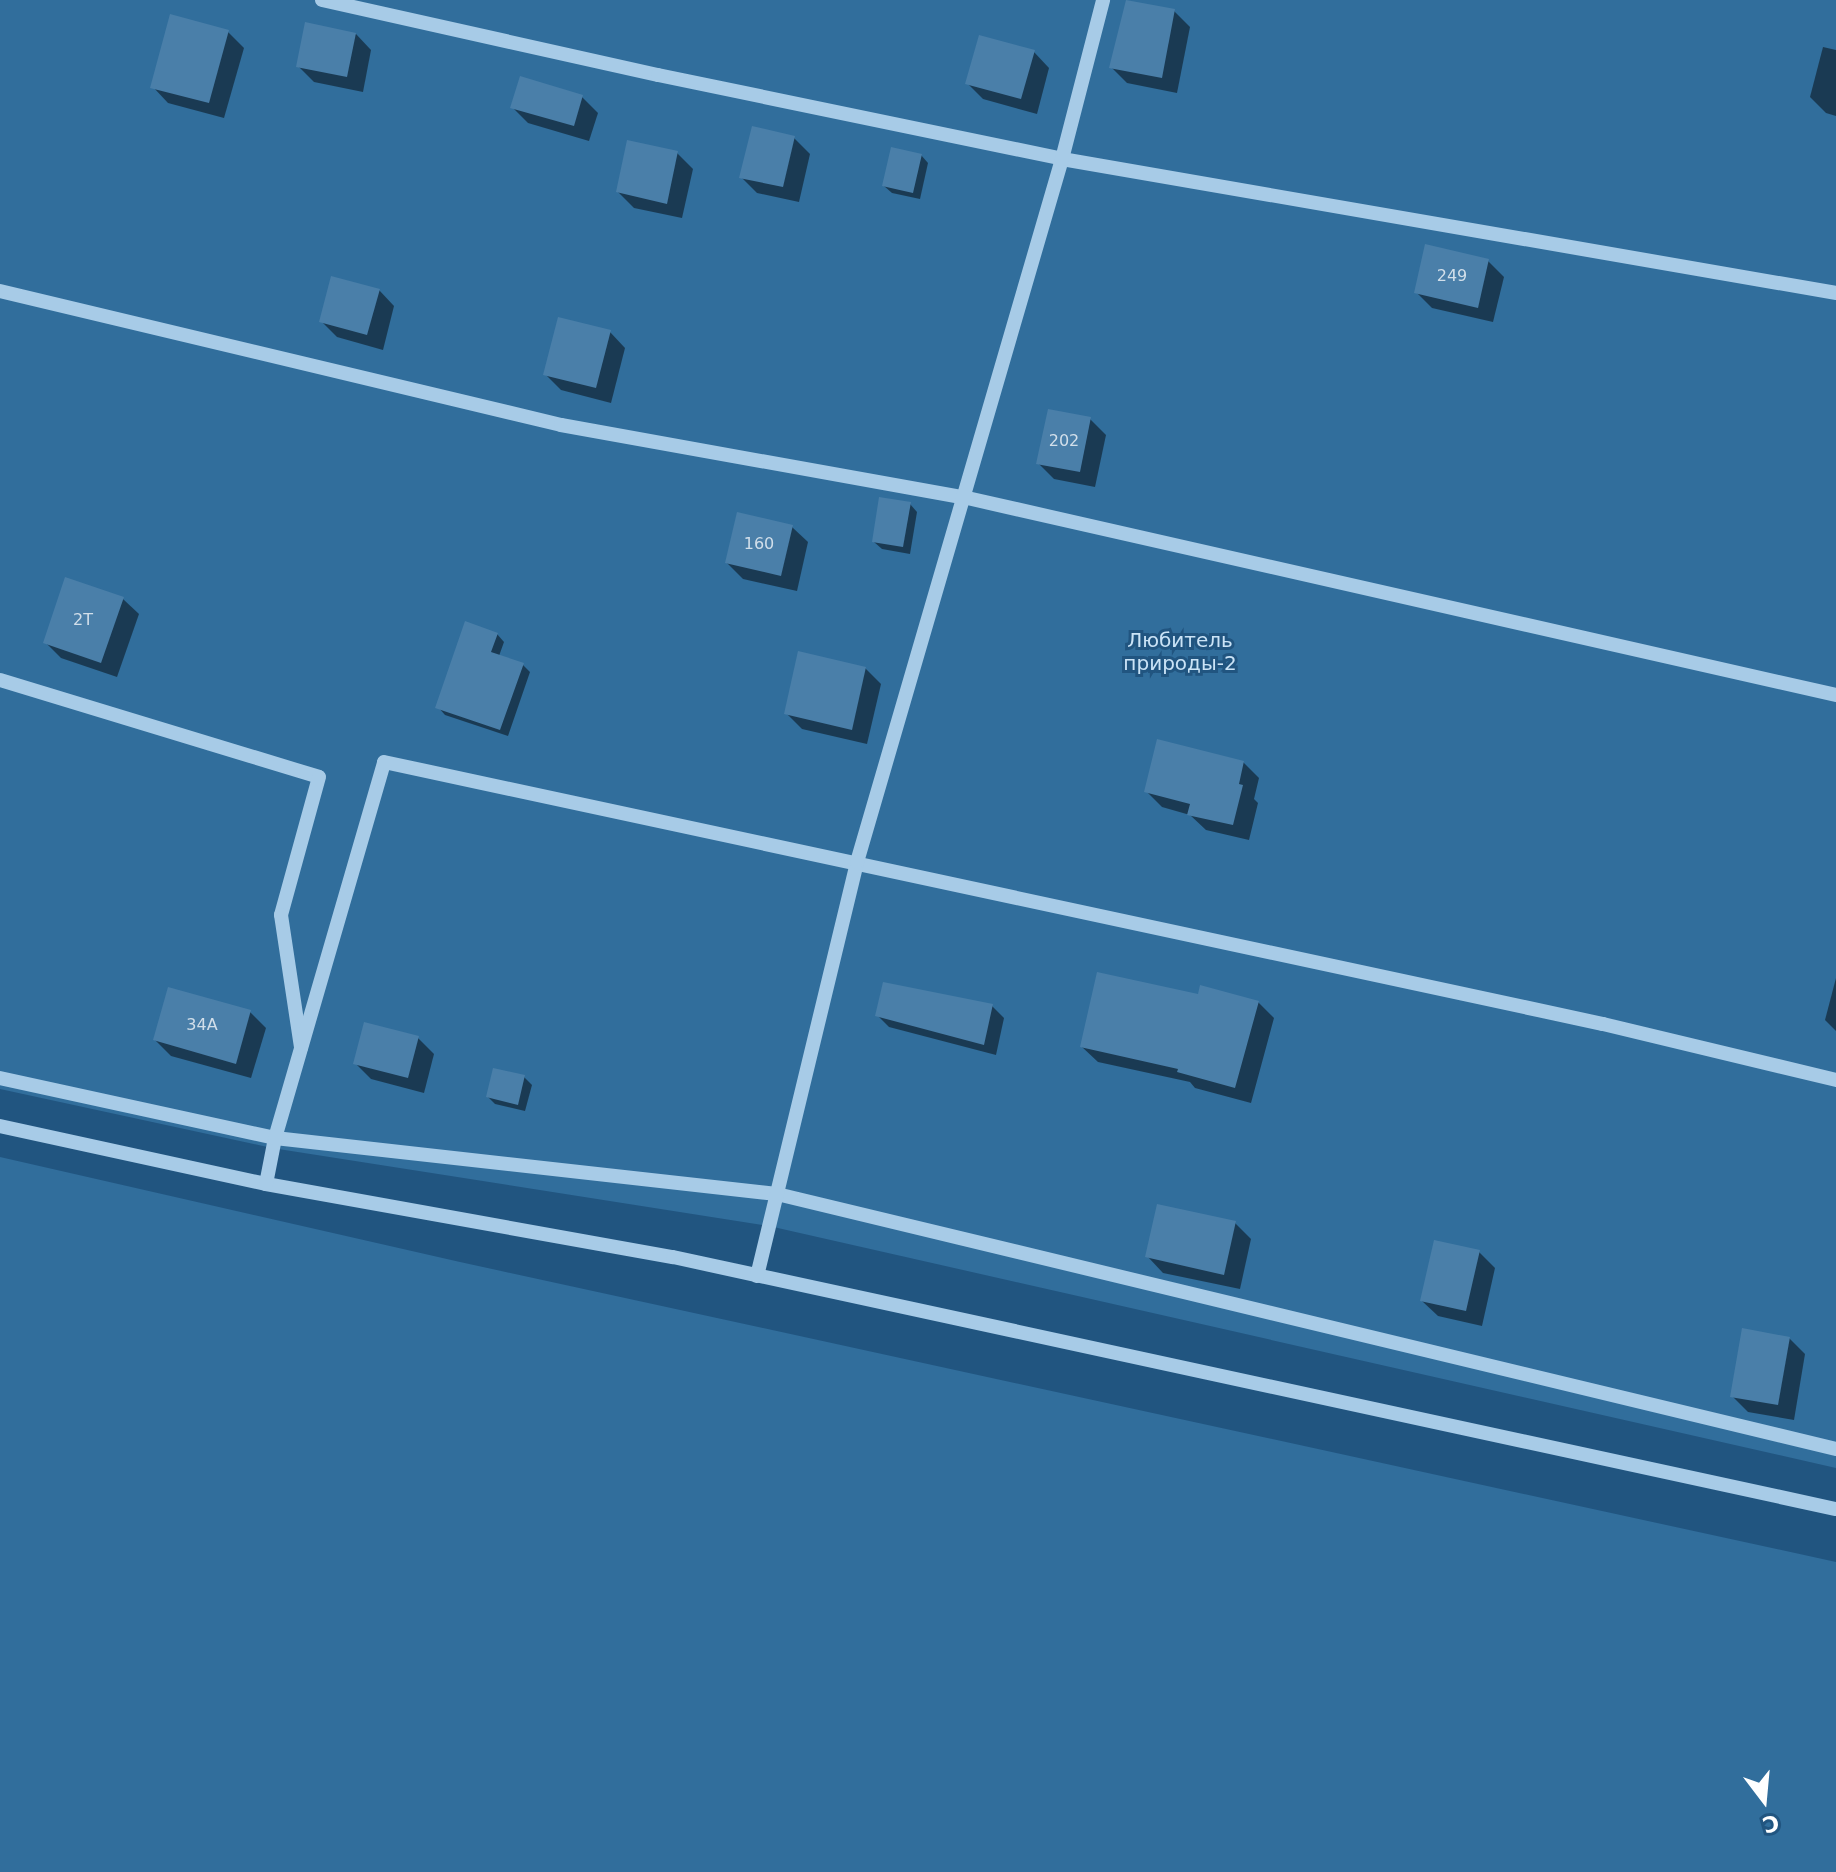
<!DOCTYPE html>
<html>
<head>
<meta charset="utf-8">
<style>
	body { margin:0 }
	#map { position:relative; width:1836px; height:1872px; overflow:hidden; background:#215580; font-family:"DejaVu Sans",sans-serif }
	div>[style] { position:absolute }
	.green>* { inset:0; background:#316e9c }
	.shadow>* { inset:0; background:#0007 }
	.building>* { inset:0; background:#4a7fa9 }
	.minor>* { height:14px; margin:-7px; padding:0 7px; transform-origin:7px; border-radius:7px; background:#a7cbe7 }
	span { translate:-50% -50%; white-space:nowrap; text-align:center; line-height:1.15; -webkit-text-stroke:6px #215580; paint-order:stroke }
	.number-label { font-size:16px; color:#d2dfea }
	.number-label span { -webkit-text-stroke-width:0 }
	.park-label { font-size:20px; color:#cae3f6 }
	.north { position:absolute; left:1724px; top:1760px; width:80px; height:80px; -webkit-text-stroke:6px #215580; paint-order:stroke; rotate:164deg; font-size:22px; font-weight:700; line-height:32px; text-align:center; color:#fff }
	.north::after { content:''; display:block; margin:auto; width:28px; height:36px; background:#fff; clip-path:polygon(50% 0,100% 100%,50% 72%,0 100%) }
</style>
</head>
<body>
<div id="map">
	<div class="green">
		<div style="clip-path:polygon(0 0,1836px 0,1836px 1468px,769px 1226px,272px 1148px,0 1089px)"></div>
		<div style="clip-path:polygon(0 1157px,460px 1262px,1836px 1562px,1836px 1872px,0 1872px)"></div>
	</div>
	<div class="shadow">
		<div style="clip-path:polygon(1174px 11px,1190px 27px,1177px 93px,1127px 83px,1111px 67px)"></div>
		<div style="clip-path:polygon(228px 32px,244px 48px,224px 118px,168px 103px,153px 87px)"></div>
		<div style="clip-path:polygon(356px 34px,371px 50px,363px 92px,314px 82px,298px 66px)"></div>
		<div style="clip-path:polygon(1823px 47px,1836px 50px,1836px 116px,1826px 113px,1810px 97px)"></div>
		<div style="clip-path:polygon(1034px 52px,1049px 68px,1037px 114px,983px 99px,967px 83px)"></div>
		<div style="clip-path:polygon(582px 97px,598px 113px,589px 141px,528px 123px,513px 108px)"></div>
		<div style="clip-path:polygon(794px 138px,810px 154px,799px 202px,757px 193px,741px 177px)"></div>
		<div style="clip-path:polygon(677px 153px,693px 169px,682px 218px,634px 208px,618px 192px)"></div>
		<div style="clip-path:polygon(921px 155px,928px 163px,920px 199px,892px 193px,884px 186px)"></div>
		<div style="clip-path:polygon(1488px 261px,1504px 277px,1493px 322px,1432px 308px,1416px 292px)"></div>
		<div style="clip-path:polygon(379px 290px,394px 306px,383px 350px,337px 337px,321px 321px)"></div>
		<div style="clip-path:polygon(610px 332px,625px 348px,611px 403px,561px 390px,546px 375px)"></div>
		<div style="clip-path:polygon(1090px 419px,1106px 435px,1095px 487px,1054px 479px,1038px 463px)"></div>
		<div style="clip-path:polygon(910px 504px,917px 512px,910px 554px,882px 549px,874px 542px)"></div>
		<div style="clip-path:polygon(792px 527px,808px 542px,797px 591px,743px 579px,727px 563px)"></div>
		<div style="clip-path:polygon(123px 599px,139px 614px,117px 677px,61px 658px,45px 642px)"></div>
		<div style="clip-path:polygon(497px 634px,504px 642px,499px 656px,523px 665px,530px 672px,508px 736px,445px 715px,438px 707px)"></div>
		<div style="clip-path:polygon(865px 668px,881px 684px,867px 744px,802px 729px,786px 713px)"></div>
		<div style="clip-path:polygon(1243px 762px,1259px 778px,1254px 799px,1258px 803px,1249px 840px,1206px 830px,1190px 815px,1162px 807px,1146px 791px)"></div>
		<div style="clip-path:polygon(1836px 978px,1836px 1031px,1825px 1020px)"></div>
		<div style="clip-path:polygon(1199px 996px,1258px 1002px,1274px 1018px,1251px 1103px,1195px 1088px,1190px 1082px,1098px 1062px,1082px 1047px)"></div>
		<div style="clip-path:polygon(992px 1006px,1004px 1018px,996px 1055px,889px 1027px,877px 1015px)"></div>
		<div style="clip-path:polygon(250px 1012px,266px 1028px,251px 1078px,171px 1056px,155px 1040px)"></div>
		<div style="clip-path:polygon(418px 1038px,434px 1054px,424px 1093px,371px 1079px,355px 1063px)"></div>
		<div style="clip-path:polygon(524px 1077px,532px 1085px,525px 1111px,495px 1104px,488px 1097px)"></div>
		<div style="clip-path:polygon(1235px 1223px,1251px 1239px,1240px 1289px,1163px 1273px,1148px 1257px)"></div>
		<div style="clip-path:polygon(1479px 1252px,1495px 1268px,1482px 1326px,1438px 1316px,1422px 1301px)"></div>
		<div style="clip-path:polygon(1789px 1338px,1805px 1354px,1794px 1420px,1748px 1412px,1732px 1396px)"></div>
	</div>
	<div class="building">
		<div style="clip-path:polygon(1126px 0,1175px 9px,1162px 78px,1109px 68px)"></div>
		<div style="clip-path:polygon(170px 14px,229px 30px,209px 103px,150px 88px)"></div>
		<div style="clip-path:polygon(305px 22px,356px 33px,347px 77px,296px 67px)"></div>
		<div style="clip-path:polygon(979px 35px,1035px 50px,1021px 99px,965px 84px)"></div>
		<div style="clip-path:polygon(520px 76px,583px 95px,574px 126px,510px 108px)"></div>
		<div style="clip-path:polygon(752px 126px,795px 136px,783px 187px,739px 178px)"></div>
		<div style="clip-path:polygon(627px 140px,678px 151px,667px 204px,616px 192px)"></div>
		<div style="clip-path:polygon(891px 147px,922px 154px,913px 193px,882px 186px)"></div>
		<div style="clip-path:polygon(1425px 244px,1489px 259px,1478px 308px,1414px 293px)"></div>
		<div style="clip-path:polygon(331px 276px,380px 289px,367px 335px,319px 322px)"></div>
		<div style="clip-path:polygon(558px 317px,611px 330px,596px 388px,543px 375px)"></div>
		<div style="clip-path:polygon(1048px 409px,1091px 417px,1080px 472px,1036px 464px)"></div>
		<div style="clip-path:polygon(879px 497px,911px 502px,903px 547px,872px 542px)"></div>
		<div style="clip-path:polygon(737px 512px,793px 525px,781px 576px,725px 563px)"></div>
		<div style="clip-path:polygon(65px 577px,124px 597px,101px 663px,43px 643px)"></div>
		<div style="clip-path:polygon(465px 621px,498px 633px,491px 652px,524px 663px,500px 730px,435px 708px)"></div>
		<div style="clip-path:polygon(798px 651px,866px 667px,852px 730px,784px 714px)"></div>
		<div style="clip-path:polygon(1157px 739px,1244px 761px,1239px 784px,1243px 785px,1233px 825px,1187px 815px,1190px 804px,1144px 792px)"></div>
		<div style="clip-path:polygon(1097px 972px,1198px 994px,1200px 985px,1259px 1001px,1235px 1088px,1177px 1072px,1178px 1069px,1080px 1047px)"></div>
		<div style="clip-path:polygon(883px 982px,993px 1004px,984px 1045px,875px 1016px)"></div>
		<div style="clip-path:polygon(168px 987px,251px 1010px,236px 1064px,153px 1040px)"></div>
		<div style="clip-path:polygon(364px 1022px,419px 1036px,408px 1078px,353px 1064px)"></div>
		<div style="clip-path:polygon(493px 1068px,525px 1075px,518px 1105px,486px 1097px)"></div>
		<div style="clip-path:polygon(1157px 1204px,1236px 1221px,1224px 1275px,1145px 1257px)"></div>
		<div style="clip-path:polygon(1434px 1240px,1480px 1250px,1466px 1311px,1420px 1301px)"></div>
		<div style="clip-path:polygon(1742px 1328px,1790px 1337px,1778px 1405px,1730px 1397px)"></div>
	</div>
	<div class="minor">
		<div style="left:322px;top:0;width:344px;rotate:12.6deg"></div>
		<div style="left:658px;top:75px;width:413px;rotate:11.7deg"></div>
		<div style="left:1062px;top:159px;width:786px;rotate:9.82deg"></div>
		<div style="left:0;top:291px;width:577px;rotate:13.43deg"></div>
		<div style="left:561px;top:425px;width:408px;rotate:10.2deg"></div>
		<div style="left:963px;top:497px;width:895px;rotate:12.78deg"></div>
		<div style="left:0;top:680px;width:333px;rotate:16.9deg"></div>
		<div style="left:319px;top:777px;width:143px;rotate:105.4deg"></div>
		<div style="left:281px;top:915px;width:134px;rotate:81.4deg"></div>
		<div style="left:0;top:1078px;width:281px;rotate:12.3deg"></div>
		<div style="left:275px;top:1138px;width:505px;rotate:6.37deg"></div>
		<div style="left:777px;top:1194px;width:1089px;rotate:13.54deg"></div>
		<div style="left:0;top:1126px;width:272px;rotate:12.3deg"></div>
		<div style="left:266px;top:1184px;width:413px;rotate:10.2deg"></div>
		<div style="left:673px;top:1257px;width:1190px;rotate:12.23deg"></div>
		<div style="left:266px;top:1184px;width:47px;rotate:-78.9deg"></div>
		<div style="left:275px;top:1138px;width:391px;rotate:-73.8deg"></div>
		<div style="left:384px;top:762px;width:1247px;rotate:12.13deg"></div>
		<div style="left:1603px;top:1024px;width:240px;rotate:13.5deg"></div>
		<div style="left:757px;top:1276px;width:426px;rotate:-76.4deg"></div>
		<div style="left:857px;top:862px;width:732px;rotate:-73.74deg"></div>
		<div style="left:1062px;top:159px;width:164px;rotate:-75.5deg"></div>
	</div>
	<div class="number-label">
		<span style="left:1452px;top:276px">249</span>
		<span style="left:1064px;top:441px">202</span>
		<span style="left:759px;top:544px">160</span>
		<span style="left:83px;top:620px">2Т</span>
		<span style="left:202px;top:1025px">34А</span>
	</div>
	<div class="park-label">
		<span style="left:1180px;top:652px">Любитель<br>природы-2</span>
	</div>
	<div class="north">С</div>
</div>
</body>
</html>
